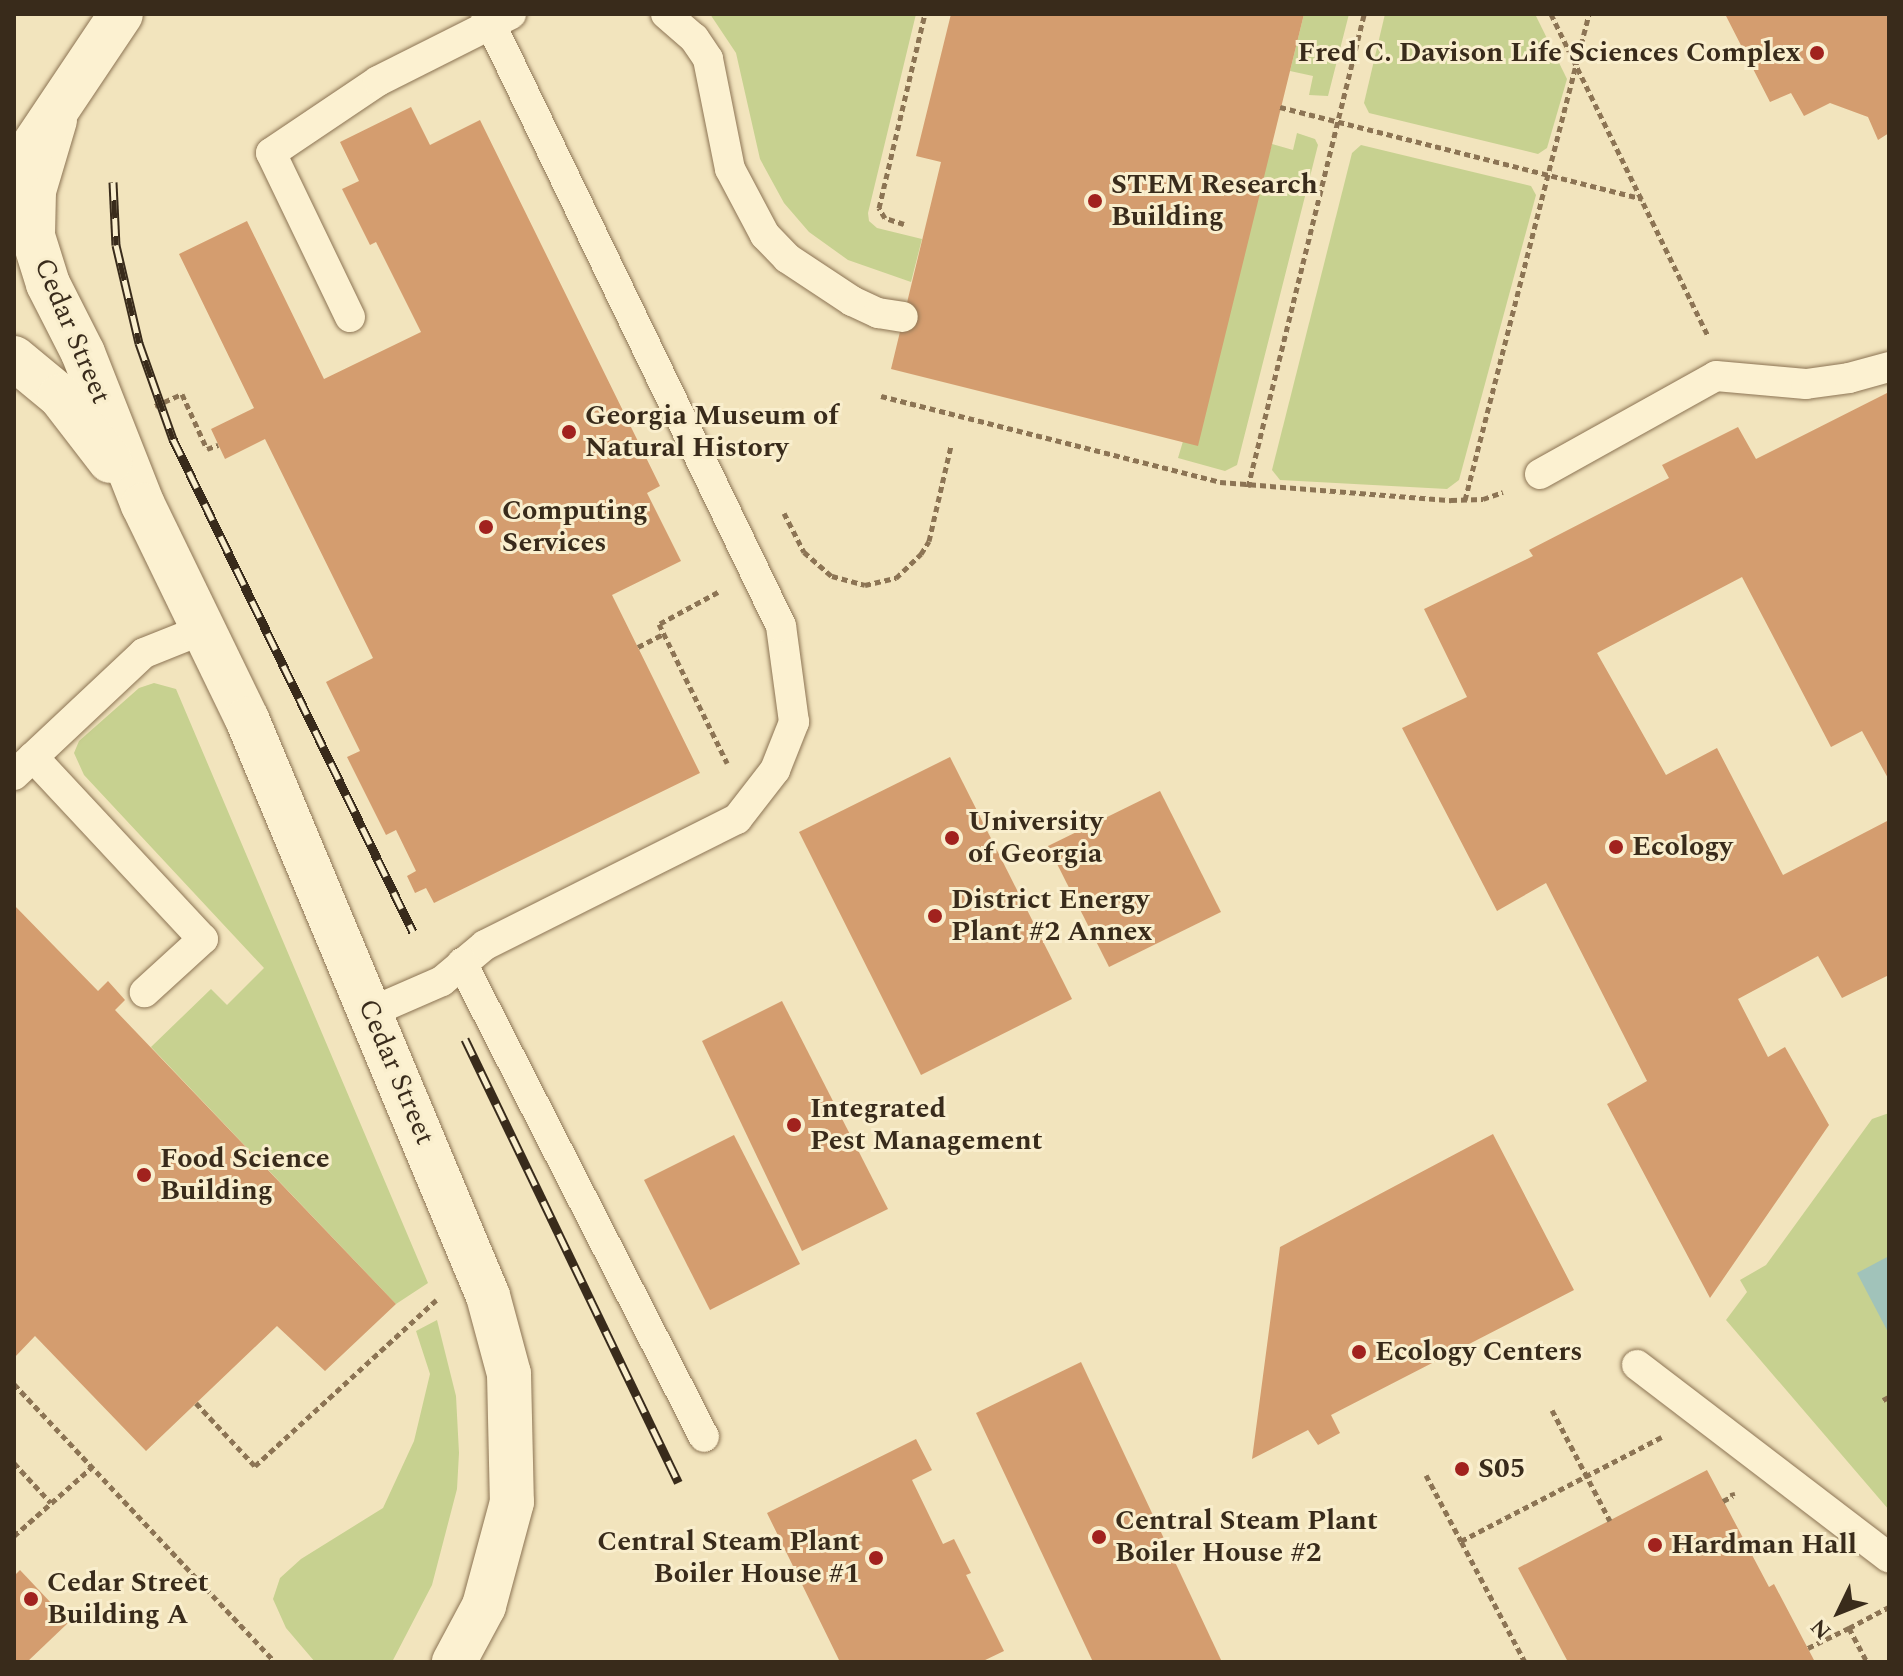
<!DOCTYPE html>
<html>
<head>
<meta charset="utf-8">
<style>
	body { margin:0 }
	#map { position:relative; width:1903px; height:1676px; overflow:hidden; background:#f2e4bd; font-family:Spectral,serif }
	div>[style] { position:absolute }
	.green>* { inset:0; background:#c7d190 }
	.water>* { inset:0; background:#a1c3ba }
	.building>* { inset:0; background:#d49d6f }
	.path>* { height:5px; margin-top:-2.5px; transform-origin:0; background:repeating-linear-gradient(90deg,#8c7454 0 6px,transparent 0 10px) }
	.roads { filter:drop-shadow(0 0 2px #8c7454) drop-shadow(0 0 2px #8c7454) }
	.lane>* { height:30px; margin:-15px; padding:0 15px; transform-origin:15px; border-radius:15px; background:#fcf1d1 }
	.street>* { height:44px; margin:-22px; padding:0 22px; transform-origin:22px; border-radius:22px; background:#fcf1d1 }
	.secondary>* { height:44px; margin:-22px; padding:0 22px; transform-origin:22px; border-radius:22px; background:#fcf1d1 }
	.rail>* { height:9px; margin-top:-4.5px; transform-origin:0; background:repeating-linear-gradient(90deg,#f9eecd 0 18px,#392b1b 0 36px); box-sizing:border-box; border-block:2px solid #392b1b }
	.dots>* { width:22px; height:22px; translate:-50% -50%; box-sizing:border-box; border:4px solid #f9eecd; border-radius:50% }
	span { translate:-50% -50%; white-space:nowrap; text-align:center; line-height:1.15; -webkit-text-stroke:6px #f9eecd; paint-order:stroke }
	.poi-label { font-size:28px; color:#392b1b; font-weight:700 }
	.right { translate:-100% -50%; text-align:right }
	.left { translate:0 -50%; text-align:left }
	.street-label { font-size:28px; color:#392b1b }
	.frame { position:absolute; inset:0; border:16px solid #392b1b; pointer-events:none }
	.north { position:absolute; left:1799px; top:1572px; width:80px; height:80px; -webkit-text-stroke:6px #f9eecd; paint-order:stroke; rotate:227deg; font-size:22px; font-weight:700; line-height:32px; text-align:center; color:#392b1b }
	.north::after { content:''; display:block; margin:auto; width:28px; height:36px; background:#392b1b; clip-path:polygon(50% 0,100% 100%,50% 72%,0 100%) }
</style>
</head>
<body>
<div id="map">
	<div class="green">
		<div style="clip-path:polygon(710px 14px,916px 14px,868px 213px,869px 221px,877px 228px,922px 239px,911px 282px,848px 260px,809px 232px,784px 203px,760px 159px,736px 53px)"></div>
		<div style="clip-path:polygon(1304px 14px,1349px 14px,1328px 96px,1309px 95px,1313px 76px,1290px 71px)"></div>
		<div style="clip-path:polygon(1385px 14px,1535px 14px,1567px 79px,1547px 148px,1538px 154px,1369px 113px,1364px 103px)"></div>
		<div style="clip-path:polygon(1297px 133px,1315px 139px,1318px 145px,1237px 465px,1225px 471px,1178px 458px,1272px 144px,1293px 150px)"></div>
		<div style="clip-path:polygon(1361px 145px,1531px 186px,1536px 195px,1459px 480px,1447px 489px,1280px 480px,1272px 470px,1352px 153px)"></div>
		<div style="clip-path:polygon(154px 683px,176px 689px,428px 1283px,396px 1304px,151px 1047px,211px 989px,227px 1005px,264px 968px,84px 775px,74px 753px,79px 741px,139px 688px)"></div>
		<div style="clip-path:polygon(1889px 1113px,1889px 1510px,1726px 1320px,1747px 1292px,1740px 1280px,1766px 1265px,1872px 1119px)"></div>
		<div style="clip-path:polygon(437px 1320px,456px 1396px,459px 1453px,457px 1489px,432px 1585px,392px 1662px,315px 1662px,286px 1628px,273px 1599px,280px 1578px,301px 1559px,383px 1508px,414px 1441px,430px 1374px,416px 1331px)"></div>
	</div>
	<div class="water">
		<div style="clip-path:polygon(1889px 1256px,1889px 1334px,1857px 1273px)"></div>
	</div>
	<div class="building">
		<div style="clip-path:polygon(951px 14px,1304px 14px,1198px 446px,891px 369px,941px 162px,916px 156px)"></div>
		<div style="clip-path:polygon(1725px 14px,1889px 14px,1889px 133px,1878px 140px,1868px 117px,1830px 103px,1804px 116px,1791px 93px,1770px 102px)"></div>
		<div style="clip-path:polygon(411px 107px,430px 145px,480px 120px,660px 486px,647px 493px,681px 561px,612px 595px,700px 773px,434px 903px,426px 888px,415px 893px,407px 876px,416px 871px,396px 830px,386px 835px,347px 757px,360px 751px,326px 682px,373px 658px,265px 439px,225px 459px,211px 429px,254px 408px,179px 254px,247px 221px,324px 379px,421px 332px,376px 242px,370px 245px,342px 189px,359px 181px,340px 142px)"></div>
		<div style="clip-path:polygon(1889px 392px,1889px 780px,1862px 731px,1831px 747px,1742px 577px,1597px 653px,1666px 775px,1717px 748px,1783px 875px,1889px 820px,1889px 975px,1842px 998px,1818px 956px,1738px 999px,1768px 1057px,1785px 1047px,1829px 1125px,1710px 1298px,1607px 1104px,1647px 1081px,1546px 883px,1497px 911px,1402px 728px,1467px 697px,1424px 609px,1533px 556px,1529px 550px,1669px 478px,1662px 465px,1738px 427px,1756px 459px)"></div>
		<div style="clip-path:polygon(950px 757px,1072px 999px,921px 1075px,799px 832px)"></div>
		<div style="clip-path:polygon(1160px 791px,1221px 912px,1109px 967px,1048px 846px)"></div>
		<div style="clip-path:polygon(14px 905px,98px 991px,108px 981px,125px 1000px,115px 1010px,396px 1304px,325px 1371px,277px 1326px,146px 1451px,35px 1336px,14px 1358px)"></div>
		<div style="clip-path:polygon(782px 1001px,888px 1209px,802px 1251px,702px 1041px)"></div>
		<div style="clip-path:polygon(1493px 1134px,1574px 1290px,1331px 1415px,1340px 1433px,1318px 1445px,1308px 1430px,1252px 1459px,1280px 1247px)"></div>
		<div style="clip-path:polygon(734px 1135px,800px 1264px,710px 1310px,644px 1180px)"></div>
		<div style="clip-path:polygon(1081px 1362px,1222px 1662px,1093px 1662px,976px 1413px)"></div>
		<div style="clip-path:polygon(916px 1439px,932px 1470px,912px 1480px,943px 1544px,954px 1539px,971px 1573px,966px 1575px,1004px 1651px,981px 1662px,840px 1662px,767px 1513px)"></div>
		<div style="clip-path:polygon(1707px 1470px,1769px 1587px,1774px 1584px,1815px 1662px,1568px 1662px,1518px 1568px)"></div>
		<div style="clip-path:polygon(20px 1570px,69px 1622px,27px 1662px,14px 1662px,14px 1576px)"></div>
	</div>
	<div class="path">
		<div style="left:1551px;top:14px;width:358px;rotate:64deg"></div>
		<div style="left:1280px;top:107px;width:374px;rotate:14.2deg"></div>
		<div style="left:904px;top:224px;width:20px;rotate:-162deg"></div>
		<div style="left:885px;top:218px;width:12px;rotate:-121deg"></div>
		<div style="left:879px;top:208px;width:199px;rotate:-76.7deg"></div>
		<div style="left:881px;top:396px;width:350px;rotate:14.2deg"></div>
		<div style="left:1220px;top:482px;width:232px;rotate:4.5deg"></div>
		<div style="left:1451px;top:500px;width:32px;rotate:-2deg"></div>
		<div style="left:1483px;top:499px;width:21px;rotate:-19deg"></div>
		<div style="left:155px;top:406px;width:30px;rotate:-24deg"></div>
		<div style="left:182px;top:394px;width:60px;rotate:65.6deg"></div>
		<div style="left:207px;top:449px;width:12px;rotate:-20deg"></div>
		<div style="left:1248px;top:487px;width:487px;rotate:-76.2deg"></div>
		<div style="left:1465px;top:500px;width:502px;rotate:-75.69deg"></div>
		<div style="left:784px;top:513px;width:44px;rotate:62.9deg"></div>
		<div style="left:804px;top:552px;width:37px;rotate:41deg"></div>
		<div style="left:832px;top:576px;width:34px;rotate:15deg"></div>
		<div style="left:865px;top:585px;width:32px;rotate:-13deg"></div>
		<div style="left:896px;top:578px;width:35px;rotate:-44deg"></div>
		<div style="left:921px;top:554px;width:15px;rotate:-58deg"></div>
		<div style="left:929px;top:541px;width:98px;rotate:-77deg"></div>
		<div style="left:718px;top:592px;width:67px;rotate:151.5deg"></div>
		<div style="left:659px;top:624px;width:155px;rotate:63.9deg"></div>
		<div style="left:638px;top:647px;width:29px;rotate:-27deg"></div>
		<div style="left:14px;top:1384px;width:381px;rotate:46.8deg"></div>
		<div style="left:1883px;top:1400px;width:7px;rotate:-27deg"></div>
		<div style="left:196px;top:1403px;width:86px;rotate:46.9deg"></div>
		<div style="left:255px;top:1466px;width:246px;rotate:-42.5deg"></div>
		<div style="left:1552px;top:1410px;width:125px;rotate:62.4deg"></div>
		<div style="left:14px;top:1463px;width:54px;rotate:47.2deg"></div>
		<div style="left:1426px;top:1475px;width:75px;rotate:62.1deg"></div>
		<div style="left:1723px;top:1501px;width:11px;rotate:-27deg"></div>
		<div style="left:1733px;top:1496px;width:4px;rotate:-104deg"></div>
		<div style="left:14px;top:1536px;width:104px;rotate:-41.5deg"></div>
		<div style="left:1849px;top:1628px;width:45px;rotate:-27.7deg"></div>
		<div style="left:1808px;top:1648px;width:46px;rotate:-26deg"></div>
		<div style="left:1849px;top:1628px;width:38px;rotate:62deg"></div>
		<div style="left:1525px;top:1662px;width:137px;rotate:-117.9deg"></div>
		<div style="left:1461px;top:1541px;width:226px;rotate:-27.4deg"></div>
	</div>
	<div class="roads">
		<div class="lane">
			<div style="left:666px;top:14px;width:37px;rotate:41deg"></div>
			<div style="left:694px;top:38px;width:25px;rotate:56deg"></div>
			<div style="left:708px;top:59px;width:112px;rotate:78.7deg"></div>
			<div style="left:730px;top:169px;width:75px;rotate:62.1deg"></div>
			<div style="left:765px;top:235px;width:32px;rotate:46deg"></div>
			<div style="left:787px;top:258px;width:78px;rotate:33.5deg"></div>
			<div style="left:852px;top:301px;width:29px;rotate:25deg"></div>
			<div style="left:878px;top:313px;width:25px;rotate:9deg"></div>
			<div style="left:350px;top:317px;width:182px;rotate:-115.7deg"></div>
			<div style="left:271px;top:153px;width:129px;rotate:-33.9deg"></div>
			<div style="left:378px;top:81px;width:149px;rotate:-26.7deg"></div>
			<div style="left:1540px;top:474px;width:201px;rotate:-29.1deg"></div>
			<div style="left:1716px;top:376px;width:90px;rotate:5.1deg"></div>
			<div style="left:1806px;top:384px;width:43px;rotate:-7.9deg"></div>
			<div style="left:1849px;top:378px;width:41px;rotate:-15.4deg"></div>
			<div style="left:33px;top:757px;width:249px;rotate:47deg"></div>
			<div style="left:203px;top:939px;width:79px;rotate:137.6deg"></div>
			<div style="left:14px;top:775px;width:178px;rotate:-43.2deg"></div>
			<div style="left:144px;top:653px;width:65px;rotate:-21.8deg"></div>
			<div style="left:462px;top:963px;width:532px;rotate:62.95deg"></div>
			<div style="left:371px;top:1012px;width:77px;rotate:-23.6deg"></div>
			<div style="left:442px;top:981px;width:56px;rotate:-39.9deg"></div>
			<div style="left:485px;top:945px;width:282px;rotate:-26.6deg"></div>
			<div style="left:737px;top:819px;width:62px;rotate:-52.2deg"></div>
			<div style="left:775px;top:770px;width:52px;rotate:-68.4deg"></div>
			<div style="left:794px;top:722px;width:97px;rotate:-97.7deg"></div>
			<div style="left:781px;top:626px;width:679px;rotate:-115.74deg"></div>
			<div style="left:1637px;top:1365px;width:317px;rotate:37.4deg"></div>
		</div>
		<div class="street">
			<div style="left:55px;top:120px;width:74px;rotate:106.5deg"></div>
			<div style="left:34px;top:191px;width:45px;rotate:91.3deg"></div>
			<div style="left:33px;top:236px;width:50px;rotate:72.6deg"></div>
			<div style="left:48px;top:284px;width:77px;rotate:63.1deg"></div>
			<div style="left:83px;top:353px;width:163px;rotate:68.5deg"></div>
			<div style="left:143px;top:505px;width:238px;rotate:64.1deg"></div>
			<div style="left:247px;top:719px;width:625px;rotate:67.33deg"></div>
			<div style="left:488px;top:1296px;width:81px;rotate:74.9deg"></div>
			<div style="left:509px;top:1374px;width:128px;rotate:88.7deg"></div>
			<div style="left:512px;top:1502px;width:108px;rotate:105.1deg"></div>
			<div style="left:484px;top:1606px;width:64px;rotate:118.2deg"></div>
			<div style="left:14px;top:358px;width:60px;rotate:39.6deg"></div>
			<div style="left:60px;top:396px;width:82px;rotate:52.4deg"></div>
		</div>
		<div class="secondary">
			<div style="left:14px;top:174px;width:192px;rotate:-56.2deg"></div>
		</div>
	</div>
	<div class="rail">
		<div style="left:113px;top:182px;width:63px;rotate:87.3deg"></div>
		<div style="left:116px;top:245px;width:101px;rotate:76.8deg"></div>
		<div style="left:139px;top:343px;width:102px;rotate:70.5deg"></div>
		<div style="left:173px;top:439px;width:548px;rotate:64.04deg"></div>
		<div style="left:465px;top:1039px;width:492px;rotate:64.3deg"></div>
	</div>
	<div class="dots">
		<div style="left:1817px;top:53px;background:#a1221e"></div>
		<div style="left:1095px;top:201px;background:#a1221e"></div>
		<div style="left:569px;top:432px;background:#a1221e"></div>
		<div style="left:486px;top:527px;background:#a1221e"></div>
		<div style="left:952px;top:838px;background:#a1221e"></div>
		<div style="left:1616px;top:847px;background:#a1221e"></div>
		<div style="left:935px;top:916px;background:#a1221e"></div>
		<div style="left:794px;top:1125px;background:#a1221e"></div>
		<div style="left:144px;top:1175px;background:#a1221e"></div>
		<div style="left:1359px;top:1352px;background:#a1221e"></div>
		<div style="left:1462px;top:1469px;background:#a1221e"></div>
		<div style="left:1099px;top:1537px;background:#a1221e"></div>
		<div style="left:1655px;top:1545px;background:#a1221e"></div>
		<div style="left:876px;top:1558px;background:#a1221e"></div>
		<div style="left:31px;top:1599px;background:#a1221e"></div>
	</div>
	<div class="poi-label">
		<span class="right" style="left:1801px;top:53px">Fred C. Davison Life Sciences Complex</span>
		<span class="left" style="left:1111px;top:201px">STEM Research<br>Building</span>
		<span class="left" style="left:585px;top:432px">Georgia Museum of<br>Natural History</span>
		<span class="left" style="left:502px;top:527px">Computing<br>Services</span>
		<span class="left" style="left:968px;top:838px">University<br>of Georgia</span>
		<span class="left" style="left:1632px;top:847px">Ecology</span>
		<span class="left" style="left:951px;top:916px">District Energy<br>Plant #2 Annex</span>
		<span class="left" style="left:810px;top:1125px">Integrated<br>Pest Management</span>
		<span class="left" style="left:160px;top:1175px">Food Science<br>Building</span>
		<span class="left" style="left:1375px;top:1352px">Ecology Centers</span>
		<span class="left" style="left:1478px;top:1469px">S05</span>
		<span class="left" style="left:1115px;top:1537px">Central Steam Plant<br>Boiler House #2</span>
		<span class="right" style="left:860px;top:1558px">Central Steam Plant<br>Boiler House #1</span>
		<span class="left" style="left:1671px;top:1545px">Hardman Hall</span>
		<span class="left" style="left:47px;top:1599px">Cedar Street<br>Building A</span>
	</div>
	<div class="street-label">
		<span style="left:72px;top:331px;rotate:67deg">Cedar Street</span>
		<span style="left:396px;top:1072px;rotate:67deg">Cedar Street</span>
	</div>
	<div class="frame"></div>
	<div class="north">N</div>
</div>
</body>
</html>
